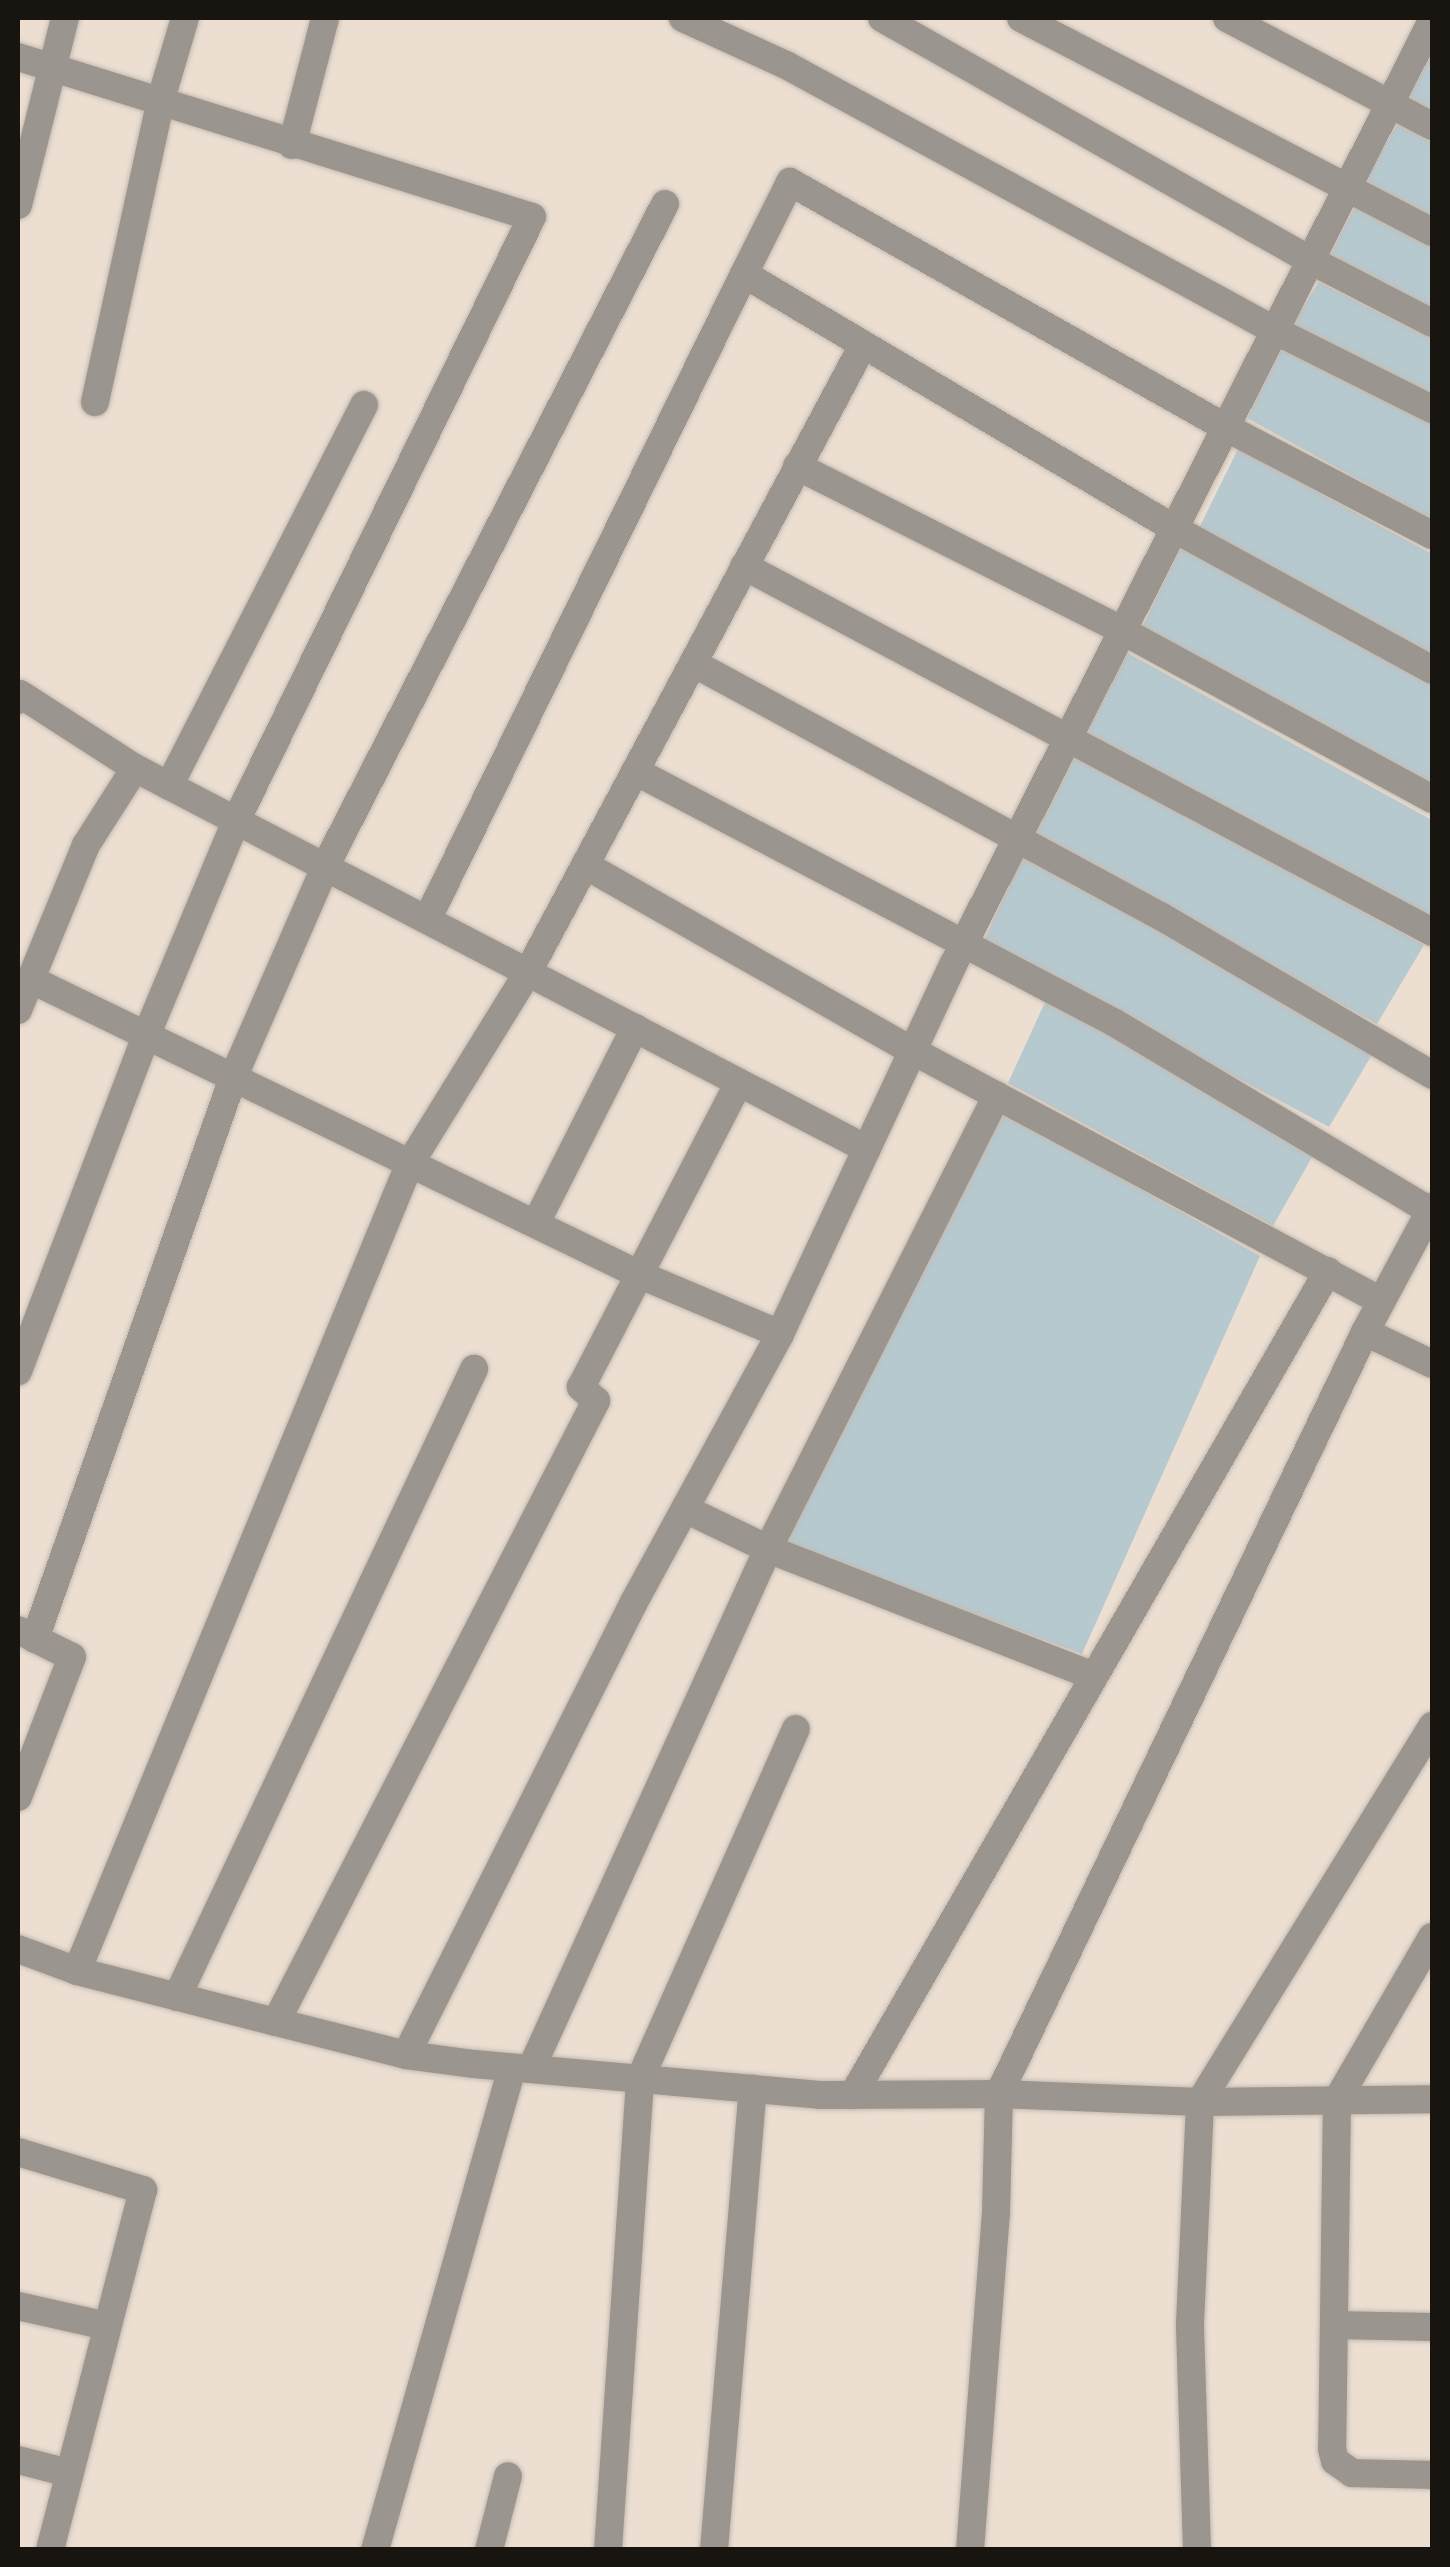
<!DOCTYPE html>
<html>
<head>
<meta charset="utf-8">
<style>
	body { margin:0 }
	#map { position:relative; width:1450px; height:2567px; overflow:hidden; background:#ecdfd2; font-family:Signika,sans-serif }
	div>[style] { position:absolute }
	.building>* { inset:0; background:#b6c9cf }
	.roads { filter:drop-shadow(0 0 2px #c6baaf) drop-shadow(0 0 2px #c6baaf) }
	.minor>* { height:28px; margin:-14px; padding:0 14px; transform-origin:14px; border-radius:14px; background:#9a958f }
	span { translate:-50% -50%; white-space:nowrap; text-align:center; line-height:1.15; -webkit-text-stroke:10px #fff; paint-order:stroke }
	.frame { position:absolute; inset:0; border:20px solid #181410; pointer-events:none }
</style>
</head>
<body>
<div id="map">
	<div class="building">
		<div style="clip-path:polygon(1432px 38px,1432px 112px,1404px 95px)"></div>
		<div style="clip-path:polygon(1398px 123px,1432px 143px,1432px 220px,1362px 183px)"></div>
		<div style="clip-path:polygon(1355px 206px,1432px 247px,1432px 309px,1330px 255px)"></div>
		<div style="clip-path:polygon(1319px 282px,1432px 339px,1432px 395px,1292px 325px)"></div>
		<div style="clip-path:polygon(1287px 337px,1432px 416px,1432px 520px,1247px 418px)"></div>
		<div style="clip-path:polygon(1238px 449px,1432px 554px,1432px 659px,1198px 530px)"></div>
		<div style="clip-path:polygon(1181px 546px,1432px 683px,1432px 788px,1142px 628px)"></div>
		<div style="clip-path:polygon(1124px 651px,1432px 820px,1432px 913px,1427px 921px,1084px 732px)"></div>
		<div style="clip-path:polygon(1073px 754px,1424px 945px,1377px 1024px,1033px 835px)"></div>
		<div style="clip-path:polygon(1023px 854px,1376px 1048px,1329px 1127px,983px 943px)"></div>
		<div style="clip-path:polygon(1046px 1000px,1315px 1152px,1273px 1226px,1008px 1083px)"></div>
		<div style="clip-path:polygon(1004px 1113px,1260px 1256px,1082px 1654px,781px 1542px)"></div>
	</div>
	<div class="roads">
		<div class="minor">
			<div style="left:683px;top:18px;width:113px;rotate:24.5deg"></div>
			<div style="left:786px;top:65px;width:555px;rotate:28.5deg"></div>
			<div style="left:1274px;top:330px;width:177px;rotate:26.6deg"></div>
			<div style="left:882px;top:18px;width:492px;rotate:29.5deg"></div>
			<div style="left:1310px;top:260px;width:137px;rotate:27.3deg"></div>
			<div style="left:1021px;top:18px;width:463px;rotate:27.5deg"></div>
			<div style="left:1227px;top:18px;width:232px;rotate:27.8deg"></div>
			<div style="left:18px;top:57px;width:538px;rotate:17.29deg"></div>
			<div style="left:532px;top:217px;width:673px;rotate:116.11deg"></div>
			<div style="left:236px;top:821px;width:233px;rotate:112.7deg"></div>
			<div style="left:146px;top:1036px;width:359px;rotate:110.9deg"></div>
			<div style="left:292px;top:145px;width:131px;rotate:-75.4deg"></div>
			<div style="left:18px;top:205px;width:193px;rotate:-75.9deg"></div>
			<div style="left:744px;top:274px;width:103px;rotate:-63.4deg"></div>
			<div style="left:790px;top:182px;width:499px;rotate:29.4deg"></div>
			<div style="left:1225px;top:427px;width:233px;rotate:27.6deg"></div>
			<div style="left:95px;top:402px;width:310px;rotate:-77.7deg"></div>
			<div style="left:161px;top:99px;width:84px;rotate:-73.5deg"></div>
			<div style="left:797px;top:466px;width:363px;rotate:26.8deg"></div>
			<div style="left:1121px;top:630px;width:354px;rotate:28.5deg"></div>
			<div style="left:744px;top:566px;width:779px;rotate:28.01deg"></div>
			<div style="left:693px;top:663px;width:533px;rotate:28.44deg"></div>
			<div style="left:1162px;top:917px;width:313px;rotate:30.3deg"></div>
			<div style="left:18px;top:700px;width:6px;rotate:-72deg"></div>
			<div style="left:20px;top:694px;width:137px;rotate:32.8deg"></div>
			<div style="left:135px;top:768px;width:825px;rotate:27.5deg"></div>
			<div style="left:635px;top:771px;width:542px;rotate:27.7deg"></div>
			<div style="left:1115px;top:1023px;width:367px;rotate:30.8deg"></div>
			<div style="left:169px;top:786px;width:428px;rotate:-62.9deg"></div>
			<div style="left:585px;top:865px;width:377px;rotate:29.6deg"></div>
			<div style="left:913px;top:1051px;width:531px;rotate:28.11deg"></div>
			<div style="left:427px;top:920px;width:720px;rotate:-63.86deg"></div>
			<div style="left:744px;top:274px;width:499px;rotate:30.6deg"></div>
			<div style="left:1173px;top:528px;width:295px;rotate:28.7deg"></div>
			<div style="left:30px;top:979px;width:676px;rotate:25.88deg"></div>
			<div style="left:638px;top:1274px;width:154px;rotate:22.9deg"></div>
			<div style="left:18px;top:1010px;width:178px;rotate:-67.6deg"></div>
			<div style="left:86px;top:845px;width:91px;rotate:-57.5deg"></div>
			<div style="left:536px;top:1223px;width:219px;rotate:-63.1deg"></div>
			<div style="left:1365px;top:1332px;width:74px;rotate:25.5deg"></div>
			<div style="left:685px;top:1509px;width:92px;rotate:25.7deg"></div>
			<div style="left:768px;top:1549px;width:349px;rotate:21.3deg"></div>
			<div style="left:18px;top:1630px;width:60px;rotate:26.6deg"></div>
			<div style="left:72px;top:1657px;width:150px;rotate:111.1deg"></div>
			<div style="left:35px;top:1639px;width:595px;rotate:-70.56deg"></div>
			<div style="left:233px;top:1078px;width:230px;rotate:-66.4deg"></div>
			<div style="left:325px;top:867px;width:745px;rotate:-62.85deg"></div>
			<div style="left:1432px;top:1937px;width:189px;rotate:120.2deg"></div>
			<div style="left:1337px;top:2100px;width:349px;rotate:90.8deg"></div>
			<div style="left:1332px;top:2449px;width:12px;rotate:76deg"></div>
			<div style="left:1335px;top:2461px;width:21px;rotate:35deg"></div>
			<div style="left:1352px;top:2473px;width:80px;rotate:1.4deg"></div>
			<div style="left:18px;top:1949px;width:63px;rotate:20.4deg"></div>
			<div style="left:77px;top:1971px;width:205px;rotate:14.4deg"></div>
			<div style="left:276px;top:2022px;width:134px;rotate:14.2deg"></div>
			<div style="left:406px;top:2055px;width:69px;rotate:7.5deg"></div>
			<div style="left:474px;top:2064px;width:347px;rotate:5.1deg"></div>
			<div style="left:820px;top:2095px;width:179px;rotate:-0.3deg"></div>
			<div style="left:999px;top:2094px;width:201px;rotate:2.3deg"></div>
			<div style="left:1200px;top:2102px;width:232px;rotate:-0.7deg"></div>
			<div style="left:77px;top:1971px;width:872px;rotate:-67.61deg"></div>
			<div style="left:409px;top:1165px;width:227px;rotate:-58.3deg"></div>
			<div style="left:528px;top:972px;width:711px;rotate:-61.88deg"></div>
			<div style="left:177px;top:1997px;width:695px;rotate:-64.69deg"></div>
			<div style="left:276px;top:2022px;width:699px;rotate:-62.74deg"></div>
			<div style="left:596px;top:1401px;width:21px;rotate:-137deg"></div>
			<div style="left:581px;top:1387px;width:343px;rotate:-62.6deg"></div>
			<div style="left:406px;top:2055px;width:507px;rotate:-63.28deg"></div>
			<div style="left:634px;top:1602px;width:305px;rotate:-61.4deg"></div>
			<div style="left:780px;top:1334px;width:410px;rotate:-64.9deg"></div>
			<div style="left:954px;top:963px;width:1056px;rotate:-63.1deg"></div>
			<div style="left:531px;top:2069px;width:571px;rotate:-65.5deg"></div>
			<div style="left:768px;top:1549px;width:508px;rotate:-63.23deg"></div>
			<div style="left:853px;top:2095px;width:951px;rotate:-60.04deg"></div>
			<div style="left:18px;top:2152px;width:131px;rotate:16.9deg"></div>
			<div style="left:143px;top:2190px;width:372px;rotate:104.5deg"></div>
			<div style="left:18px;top:2306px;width:91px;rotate:12.7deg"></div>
			<div style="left:1335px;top:2325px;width:97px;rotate:1.2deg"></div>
			<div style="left:18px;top:2460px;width:53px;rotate:14.3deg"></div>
			<div style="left:375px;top:2550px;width:501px;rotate:-74.13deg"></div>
			<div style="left:489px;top:2550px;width:76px;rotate:-75.6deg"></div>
			<div style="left:608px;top:2550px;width:472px;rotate:-86.1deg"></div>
			<div style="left:640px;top:2079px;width:383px;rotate:-66deg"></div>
			<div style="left:714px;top:2550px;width:463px;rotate:-85.2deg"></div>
			<div style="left:970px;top:2550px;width:337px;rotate:-85.6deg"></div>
			<div style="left:996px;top:2214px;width:120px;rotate:-88.6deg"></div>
			<div style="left:999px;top:2094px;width:845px;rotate:-64.34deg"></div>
			<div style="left:1365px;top:1332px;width:142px;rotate:-61.8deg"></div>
			<div style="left:1197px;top:2550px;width:226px;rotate:-91.8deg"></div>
			<div style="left:1190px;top:2324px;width:222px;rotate:-87.4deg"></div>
			<div style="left:1200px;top:2102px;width:442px;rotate:-58.3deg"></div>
		</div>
	</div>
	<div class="frame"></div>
</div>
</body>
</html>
